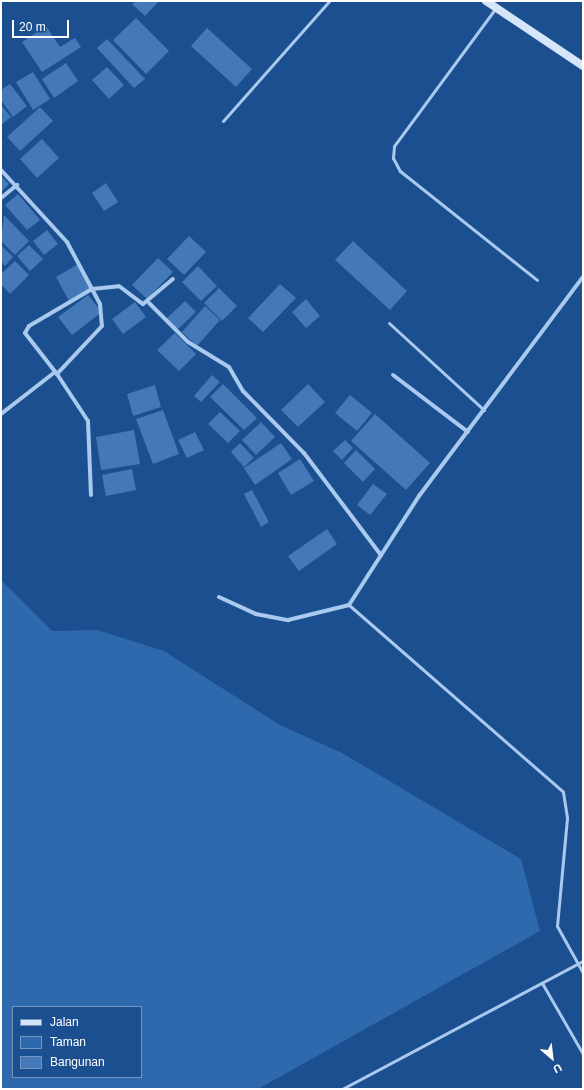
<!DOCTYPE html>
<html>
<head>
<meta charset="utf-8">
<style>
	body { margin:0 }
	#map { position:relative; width:584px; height:1090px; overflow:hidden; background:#1b4f8f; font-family:Helvetica,sans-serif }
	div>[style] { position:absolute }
	.green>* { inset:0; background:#2e69ad }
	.building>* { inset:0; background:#4478b7 }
	.lane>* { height:3px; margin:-1.5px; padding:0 1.5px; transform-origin:1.5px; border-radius:1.5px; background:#a9c9ee }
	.street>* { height:4px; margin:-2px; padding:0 2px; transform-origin:2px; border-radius:2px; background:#a9c9ee }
	.secondary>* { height:8px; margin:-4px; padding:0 4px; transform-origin:4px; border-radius:4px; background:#d6e6fa }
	span { translate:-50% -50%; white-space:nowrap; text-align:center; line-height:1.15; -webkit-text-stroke:3px #1b4f8f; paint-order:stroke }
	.frame { position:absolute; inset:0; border:2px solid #fff; pointer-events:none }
	.legend { position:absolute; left:12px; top:1006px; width:130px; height:72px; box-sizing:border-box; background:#1b4f8f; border:1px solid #7695bc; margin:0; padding:5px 7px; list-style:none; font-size:12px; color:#fff }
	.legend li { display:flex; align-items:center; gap:8px; height:20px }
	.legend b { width:20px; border:1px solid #7695bc }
	.north { position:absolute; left:532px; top:1038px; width:40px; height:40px; -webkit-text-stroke:3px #1b4f8f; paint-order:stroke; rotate:152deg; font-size:11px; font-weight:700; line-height:16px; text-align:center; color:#fff }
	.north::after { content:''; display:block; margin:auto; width:14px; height:18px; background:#fff; clip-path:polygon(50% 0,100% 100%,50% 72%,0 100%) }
	.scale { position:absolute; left:12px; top:20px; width:57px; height:18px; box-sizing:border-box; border:2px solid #fff; border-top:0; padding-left:5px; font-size:12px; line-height:14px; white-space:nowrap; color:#fff; -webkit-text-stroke:3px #1b4f8f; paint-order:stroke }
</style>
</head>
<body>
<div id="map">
	<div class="green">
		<div style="clip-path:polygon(evenodd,1px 580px,52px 631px,97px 630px,164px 651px,280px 725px,342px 753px,521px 859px,540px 931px,258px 1089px,1px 1089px,1px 580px,13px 1007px,141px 1007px,141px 1077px,13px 1077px,13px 1007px)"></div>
	</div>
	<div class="building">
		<div style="clip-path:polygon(136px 1px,159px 1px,145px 16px,132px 4px)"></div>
		<div style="clip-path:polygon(136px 18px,169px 51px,146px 74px,113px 40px)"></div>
		<div style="clip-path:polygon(46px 26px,60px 47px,75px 38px,81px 47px,42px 72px,22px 42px)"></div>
		<div style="clip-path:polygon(207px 28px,252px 69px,236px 87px,191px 46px)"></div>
		<div style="clip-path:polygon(107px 39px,145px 79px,134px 88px,97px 48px)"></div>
		<div style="clip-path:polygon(66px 63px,78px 81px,54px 98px,42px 79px)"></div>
		<div style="clip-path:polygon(107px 67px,124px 85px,109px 99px,92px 80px)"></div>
		<div style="clip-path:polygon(33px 72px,50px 99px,33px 110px,16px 82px)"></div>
		<div style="clip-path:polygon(10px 84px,27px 106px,13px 117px,1px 100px,1px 90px)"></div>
		<div style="clip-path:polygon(1px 105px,11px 117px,1px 125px)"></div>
		<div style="clip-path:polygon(40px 107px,53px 121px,20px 151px,7px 137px)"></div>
		<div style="clip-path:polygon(42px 139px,59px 158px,37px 178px,20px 159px)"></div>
		<div style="clip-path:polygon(1px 176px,9px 184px,1px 192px)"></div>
		<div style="clip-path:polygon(106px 183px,118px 202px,104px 211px,92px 193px)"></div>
		<div style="clip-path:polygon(18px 194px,40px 220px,27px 230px,5px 205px)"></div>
		<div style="clip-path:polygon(4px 215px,29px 241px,15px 255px,1px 241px)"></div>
		<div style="clip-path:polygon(47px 230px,58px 244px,44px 255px,33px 241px)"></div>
		<div style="clip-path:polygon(189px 236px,206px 252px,184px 275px,167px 259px)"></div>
		<div style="clip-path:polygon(353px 241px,407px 291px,390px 310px,335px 260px)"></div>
		<div style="clip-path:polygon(1px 245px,13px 257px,5px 266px,1px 262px)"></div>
		<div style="clip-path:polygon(29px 245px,43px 259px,30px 271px,17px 256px)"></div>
		<div style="clip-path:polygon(158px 258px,173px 272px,147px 299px,132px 285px)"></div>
		<div style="clip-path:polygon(15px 261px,29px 275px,10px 294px,1px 284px,1px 274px)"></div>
		<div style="clip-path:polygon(78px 264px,92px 288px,69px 301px,56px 277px)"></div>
		<div style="clip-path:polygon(198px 266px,217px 286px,201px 301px,182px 282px)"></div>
		<div style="clip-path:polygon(280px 284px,296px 298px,263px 332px,248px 318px)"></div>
		<div style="clip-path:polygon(219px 288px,237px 306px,222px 321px,204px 303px)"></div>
		<div style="clip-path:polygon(88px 295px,102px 312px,72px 335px,58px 317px)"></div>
		<div style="clip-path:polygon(306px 299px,320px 316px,306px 328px,292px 312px)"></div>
		<div style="clip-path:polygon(185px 301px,196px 312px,177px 330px,166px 319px)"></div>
		<div style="clip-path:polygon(135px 302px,146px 317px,123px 334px,112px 319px)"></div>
		<div style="clip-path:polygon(205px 306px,220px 320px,197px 346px,182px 332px)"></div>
		<div style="clip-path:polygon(175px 333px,196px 354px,179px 371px,157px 350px)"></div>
		<div style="clip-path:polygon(212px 375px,220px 382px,201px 402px,194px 396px)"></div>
		<div style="clip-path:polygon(223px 384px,257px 418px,244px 430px,210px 397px)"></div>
		<div style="clip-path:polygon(308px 384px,325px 402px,298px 427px,281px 410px)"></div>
		<div style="clip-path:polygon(155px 385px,161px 407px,133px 416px,127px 394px)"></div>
		<div style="clip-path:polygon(350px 395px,372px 413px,357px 431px,335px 413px)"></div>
		<div style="clip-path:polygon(163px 410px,179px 454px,153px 464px,136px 419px)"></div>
		<div style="clip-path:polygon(220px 412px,240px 431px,228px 443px,208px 424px)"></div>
		<div style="clip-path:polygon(375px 414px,430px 463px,406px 490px,351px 441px)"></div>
		<div style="clip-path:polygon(261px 422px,275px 437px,256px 455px,242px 440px)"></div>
		<div style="clip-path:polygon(134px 430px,140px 464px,101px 470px,96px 437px)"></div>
		<div style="clip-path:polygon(195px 432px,204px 450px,187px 458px,178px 440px)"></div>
		<div style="clip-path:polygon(345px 440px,353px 448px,342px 460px,333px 451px)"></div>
		<div style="clip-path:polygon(240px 443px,254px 458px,244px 467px,231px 452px)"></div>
		<div style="clip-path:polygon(281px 443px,292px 459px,255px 485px,244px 468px)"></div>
		<div style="clip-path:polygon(356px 450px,375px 469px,363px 482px,344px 463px)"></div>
		<div style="clip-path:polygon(300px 459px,314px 481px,291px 495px,278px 473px)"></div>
		<div style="clip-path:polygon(132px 469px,136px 490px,106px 496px,102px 475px)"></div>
		<div style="clip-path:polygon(373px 484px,387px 494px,370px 515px,357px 505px)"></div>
		<div style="clip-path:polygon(252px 490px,269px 522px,261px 527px,244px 494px)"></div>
		<div style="clip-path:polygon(327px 529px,337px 544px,299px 571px,288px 556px)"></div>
	</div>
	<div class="lane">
		<div style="left:495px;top:9px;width:170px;rotate:126.4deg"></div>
		<div style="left:394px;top:146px;width:12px;rotate:95deg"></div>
		<div style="left:393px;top:158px;width:15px;rotate:62deg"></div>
		<div style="left:400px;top:171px;width:175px;rotate:38.5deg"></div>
		<div style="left:223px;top:121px;width:160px;rotate:-48.5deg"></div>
		<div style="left:389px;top:323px;width:129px;rotate:42.5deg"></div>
		<div style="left:349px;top:605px;width:284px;rotate:41.1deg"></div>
		<div style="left:563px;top:792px;width:26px;rotate:81deg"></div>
		<div style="left:567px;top:818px;width:108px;rotate:95.3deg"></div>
		<div style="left:557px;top:926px;width:54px;rotate:61deg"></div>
		<div style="left:542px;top:983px;width:82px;rotate:60deg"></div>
		<div style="left:342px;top:1089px;width:273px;rotate:-28deg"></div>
	</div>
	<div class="street">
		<div style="left:1px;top:170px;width:98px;rotate:47.5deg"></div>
		<div style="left:67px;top:242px;width:70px;rotate:62deg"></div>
		<div style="left:100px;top:304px;width:22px;rotate:85deg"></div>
		<div style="left:102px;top:326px;width:66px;rotate:133.2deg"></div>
		<div style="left:57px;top:374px;width:56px;rotate:56.6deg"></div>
		<div style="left:88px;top:421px;width:74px;rotate:87.7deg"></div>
		<div style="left:1px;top:198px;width:21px;rotate:-39deg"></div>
		<div style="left:149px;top:303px;width:55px;rotate:45deg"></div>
		<div style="left:188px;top:342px;width:48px;rotate:31.4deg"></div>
		<div style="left:229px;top:367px;width:28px;rotate:60deg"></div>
		<div style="left:243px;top:391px;width:87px;rotate:45.5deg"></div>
		<div style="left:304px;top:453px;width:128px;rotate:53deg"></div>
		<div style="left:57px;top:374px;width:52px;rotate:-128deg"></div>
		<div style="left:25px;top:333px;width:8px;rotate:-60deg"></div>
		<div style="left:29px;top:326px;width:73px;rotate:-30.4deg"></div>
		<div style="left:92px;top:289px;width:27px;rotate:-6deg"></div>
		<div style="left:119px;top:286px;width:30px;rotate:37deg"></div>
		<div style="left:143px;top:304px;width:39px;rotate:-40deg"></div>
		<div style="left:393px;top:375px;width:94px;rotate:37.2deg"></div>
		<div style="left:1px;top:414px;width:68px;rotate:-37.9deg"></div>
		<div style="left:219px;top:597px;width:41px;rotate:24.7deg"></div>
		<div style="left:256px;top:614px;width:33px;rotate:11deg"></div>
		<div style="left:288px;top:620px;width:63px;rotate:-13.8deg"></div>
		<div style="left:349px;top:605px;width:130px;rotate:-57.3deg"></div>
		<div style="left:419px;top:496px;width:274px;rotate:-53.2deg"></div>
	</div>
	<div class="secondary">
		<div style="left:486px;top:1px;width:117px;rotate:33.8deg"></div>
	</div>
	<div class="frame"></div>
	<ul class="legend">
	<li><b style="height:5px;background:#d6e6fa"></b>Jalan</li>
	<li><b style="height:11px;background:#2e69ad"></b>Taman</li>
	<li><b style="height:11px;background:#4478b7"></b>Bangunan</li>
	</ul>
	<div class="north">U</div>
	<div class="scale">20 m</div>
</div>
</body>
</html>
